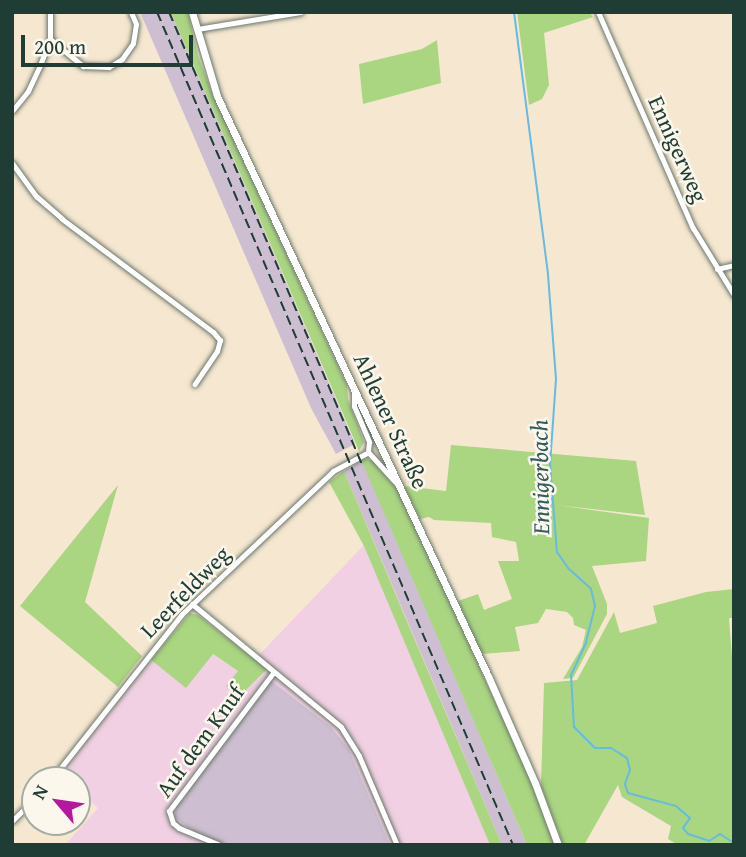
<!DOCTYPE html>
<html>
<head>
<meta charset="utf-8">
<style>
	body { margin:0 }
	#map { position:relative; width:746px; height:857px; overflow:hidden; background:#f6e7d1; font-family:"Gentium Book Plus",serif }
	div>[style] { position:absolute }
	.built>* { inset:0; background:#f1d0e3 }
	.industrial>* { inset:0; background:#cebed1 }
	.green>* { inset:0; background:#aad581 }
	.stream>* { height:2px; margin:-1px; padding:0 1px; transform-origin:1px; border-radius:1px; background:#66bbe3 }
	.roads { filter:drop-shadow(0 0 2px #6a786b) drop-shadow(0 0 2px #6a786b) }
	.street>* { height:5px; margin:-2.5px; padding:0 2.5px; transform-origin:2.5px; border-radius:2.5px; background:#fff }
	.secondary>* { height:7px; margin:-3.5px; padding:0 3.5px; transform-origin:3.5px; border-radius:3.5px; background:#fff }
	.rail>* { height:2px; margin-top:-1px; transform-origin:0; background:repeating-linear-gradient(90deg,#1f3d34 0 10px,transparent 0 15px) }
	span { translate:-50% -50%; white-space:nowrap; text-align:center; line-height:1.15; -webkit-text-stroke:5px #fbf7ec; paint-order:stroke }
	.street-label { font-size:23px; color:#1f3d34 }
	.water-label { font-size:24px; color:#315c60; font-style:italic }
	.frame { position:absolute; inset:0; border:14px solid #1f3d34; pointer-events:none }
	.north { position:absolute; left:21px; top:766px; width:70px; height:70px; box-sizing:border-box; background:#fbf7ec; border:2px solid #a3ada2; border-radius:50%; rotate:299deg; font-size:19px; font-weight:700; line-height:28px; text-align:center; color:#1f3d34 }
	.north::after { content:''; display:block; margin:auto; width:24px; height:32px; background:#b5179e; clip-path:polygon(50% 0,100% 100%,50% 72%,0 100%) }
	.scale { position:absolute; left:21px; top:35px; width:172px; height:32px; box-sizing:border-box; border:4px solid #1f3d34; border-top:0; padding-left:9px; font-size:21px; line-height:24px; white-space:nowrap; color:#1f3d34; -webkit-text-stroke:5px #fbf7ec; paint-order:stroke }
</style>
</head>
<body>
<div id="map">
	<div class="built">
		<div style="clip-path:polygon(364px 545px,490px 845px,390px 845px,349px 750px,197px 834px,228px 845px,65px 845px,98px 808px,77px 791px,77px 780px,62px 780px,58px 777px,151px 660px,186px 687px,212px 654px,238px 671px,242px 694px,267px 670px,259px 655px)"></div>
	</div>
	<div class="industrial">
		<div style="clip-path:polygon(140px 12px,171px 12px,355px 444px,336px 454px,311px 408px)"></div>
		<div style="clip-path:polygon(362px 460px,527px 845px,502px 845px,344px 471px)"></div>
		<div style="clip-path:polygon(270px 680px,331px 727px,349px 750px,390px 845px,228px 845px,197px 834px,175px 817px,176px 806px)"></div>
	</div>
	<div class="green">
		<div style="clip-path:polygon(171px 12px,188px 12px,198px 56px,214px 98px,347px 385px,348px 399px,364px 442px,359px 451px)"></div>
		<div style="clip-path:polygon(517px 12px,589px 12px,593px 17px,544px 33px,549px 85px,542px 99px,529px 105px)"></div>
		<div style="clip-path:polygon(437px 40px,441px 83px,363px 104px,359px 64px,422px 49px)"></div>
		<div style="clip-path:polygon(451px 445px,636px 461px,645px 515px,556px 505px,649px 518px,646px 561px,592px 566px,607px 604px,607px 614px,573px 678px,563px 679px,582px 647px,586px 630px,574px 625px,573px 618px,567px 612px,546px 609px,538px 623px,515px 627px,520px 651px,482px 654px,458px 601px,478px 594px,484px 610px,512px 599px,498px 561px,519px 561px,516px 542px,492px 537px,491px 523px,434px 520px,429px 517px,420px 519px,404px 486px,446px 491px)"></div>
		<div style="clip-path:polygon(360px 457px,373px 461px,400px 493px,532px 783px,554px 845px,527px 845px)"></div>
		<div style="clip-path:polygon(344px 471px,406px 619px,502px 845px,490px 845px,364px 546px,329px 482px)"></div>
		<div style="clip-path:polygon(118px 485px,85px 602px,142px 656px,118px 687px,20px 606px)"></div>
		<div style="clip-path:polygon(734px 589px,734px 618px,729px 618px,734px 683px,734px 845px,678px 845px,668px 839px,671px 826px,622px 797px,618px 785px,584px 845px,563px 845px,541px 786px,544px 683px,577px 680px,614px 612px,620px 633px,657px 623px,653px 606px,706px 592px)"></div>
		<div style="clip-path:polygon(190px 613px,198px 615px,267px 669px,241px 695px,226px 686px,238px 671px,213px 654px,186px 688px,151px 660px)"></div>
	</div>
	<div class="stream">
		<div style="left:514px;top:12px;width:265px;rotate:82.6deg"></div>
		<div style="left:548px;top:275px;width:104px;rotate:85.6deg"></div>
		<div style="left:556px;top:379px;width:85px;rotate:94deg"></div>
		<div style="left:550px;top:464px;width:88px;rotate:85.5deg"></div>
		<div style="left:557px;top:552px;width:19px;rotate:55deg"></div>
		<div style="left:568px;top:568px;width:31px;rotate:42deg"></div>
		<div style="left:591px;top:589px;width:17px;rotate:77deg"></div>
		<div style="left:595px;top:606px;width:38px;rotate:104deg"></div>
		<div style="left:586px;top:643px;width:35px;rotate:115deg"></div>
		<div style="left:571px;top:675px;width:52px;rotate:86.7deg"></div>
		<div style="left:574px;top:727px;width:30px;rotate:45deg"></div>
		<div style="left:595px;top:748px;width:16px"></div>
		<div style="left:611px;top:748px;width:19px;rotate:32deg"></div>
		<div style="left:627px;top:758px;width:12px;rotate:76deg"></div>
		<div style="left:630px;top:770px;width:15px;rotate:110deg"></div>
		<div style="left:625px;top:784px;width:9px;rotate:72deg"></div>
		<div style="left:628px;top:793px;width:50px;rotate:15.2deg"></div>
		<div style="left:676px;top:806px;width:18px;rotate:41deg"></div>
		<div style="left:690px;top:818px;width:12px;rotate:125deg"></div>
		<div style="left:683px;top:828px;width:8px;rotate:50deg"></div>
		<div style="left:688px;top:834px;width:22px;rotate:18deg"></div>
		<div style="left:709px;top:841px;width:13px;rotate:-32deg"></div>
		<div style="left:720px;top:834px;width:17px;rotate:33deg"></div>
	</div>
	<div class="roads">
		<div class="street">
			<div style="left:598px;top:12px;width:236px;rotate:66.3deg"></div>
			<div style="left:693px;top:228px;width:79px;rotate:58.5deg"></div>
			<div style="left:197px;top:29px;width:105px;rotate:-9.3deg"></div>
			<div style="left:50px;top:39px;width:43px;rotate:39.3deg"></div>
			<div style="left:83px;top:66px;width:26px;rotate:2deg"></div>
			<div style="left:109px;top:67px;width:15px;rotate:-32deg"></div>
			<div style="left:122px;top:59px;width:19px;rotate:-55deg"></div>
			<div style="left:133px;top:43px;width:19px;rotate:-81deg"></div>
			<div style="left:136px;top:24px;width:13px;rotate:-113deg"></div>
			<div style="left:12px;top:111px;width:26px;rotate:-51deg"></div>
			<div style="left:28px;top:91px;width:29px;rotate:-65deg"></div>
			<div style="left:40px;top:65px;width:28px;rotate:-69deg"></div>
			<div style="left:50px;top:39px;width:27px;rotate:-90deg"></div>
			<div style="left:12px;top:163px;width:41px;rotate:54deg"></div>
			<div style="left:36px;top:196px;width:35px;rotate:41deg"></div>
			<div style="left:62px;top:219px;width:189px;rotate:36.8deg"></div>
			<div style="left:213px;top:332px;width:11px;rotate:49deg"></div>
			<div style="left:220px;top:340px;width:11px;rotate:105deg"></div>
			<div style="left:217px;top:351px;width:40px;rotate:124deg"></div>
			<div style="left:717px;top:269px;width:17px;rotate:-13deg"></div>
			<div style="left:354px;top:392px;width:14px;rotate:90deg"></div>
			<div style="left:354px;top:406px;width:39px;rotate:67deg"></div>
			<div style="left:369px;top:442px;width:10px;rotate:96deg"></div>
			<div style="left:368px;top:452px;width:46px;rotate:47.6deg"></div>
			<div style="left:192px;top:604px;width:193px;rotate:39.5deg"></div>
			<div style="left:341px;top:727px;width:34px;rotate:58deg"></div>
			<div style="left:359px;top:756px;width:97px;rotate:66.9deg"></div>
			<div style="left:51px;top:780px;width:211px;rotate:-51.7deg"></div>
			<div style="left:182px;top:614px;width:208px;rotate:-43.4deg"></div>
			<div style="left:333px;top:471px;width:40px;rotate:-28deg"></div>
			<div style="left:12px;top:821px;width:33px;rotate:-45deg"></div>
			<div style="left:220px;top:845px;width:44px;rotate:-157.5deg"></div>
			<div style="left:179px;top:828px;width:8px;rotate:-140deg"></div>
			<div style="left:173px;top:823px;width:13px;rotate:-108deg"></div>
			<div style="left:169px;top:811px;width:173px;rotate:-53deg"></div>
		</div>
		<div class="secondary">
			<div style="left:192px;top:12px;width:88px;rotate:73.4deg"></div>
			<div style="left:217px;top:96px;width:640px;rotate:64.96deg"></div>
			<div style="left:488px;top:676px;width:117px;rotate:66.3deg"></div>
			<div style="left:535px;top:783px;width:66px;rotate:69.6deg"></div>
		</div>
	</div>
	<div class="rail">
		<div style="left:157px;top:12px;width:906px;rotate:66.86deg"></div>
		<div style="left:169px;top:12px;width:494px;rotate:66.9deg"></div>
	</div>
	<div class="street-label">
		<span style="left:678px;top:149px;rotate:66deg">Ennigerweg</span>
		<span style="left:391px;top:421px;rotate:65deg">Ahlener Straße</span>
		<span style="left:185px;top:592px;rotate:-46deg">Leerfeldweg</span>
		<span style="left:200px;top:741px;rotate:-54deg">Auf dem Knuf</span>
	</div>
	<div class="water-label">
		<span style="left:540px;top:477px;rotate:-91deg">Ennigerbach</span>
	</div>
	<div class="frame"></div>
	<div class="north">N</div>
	<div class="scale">200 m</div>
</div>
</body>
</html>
